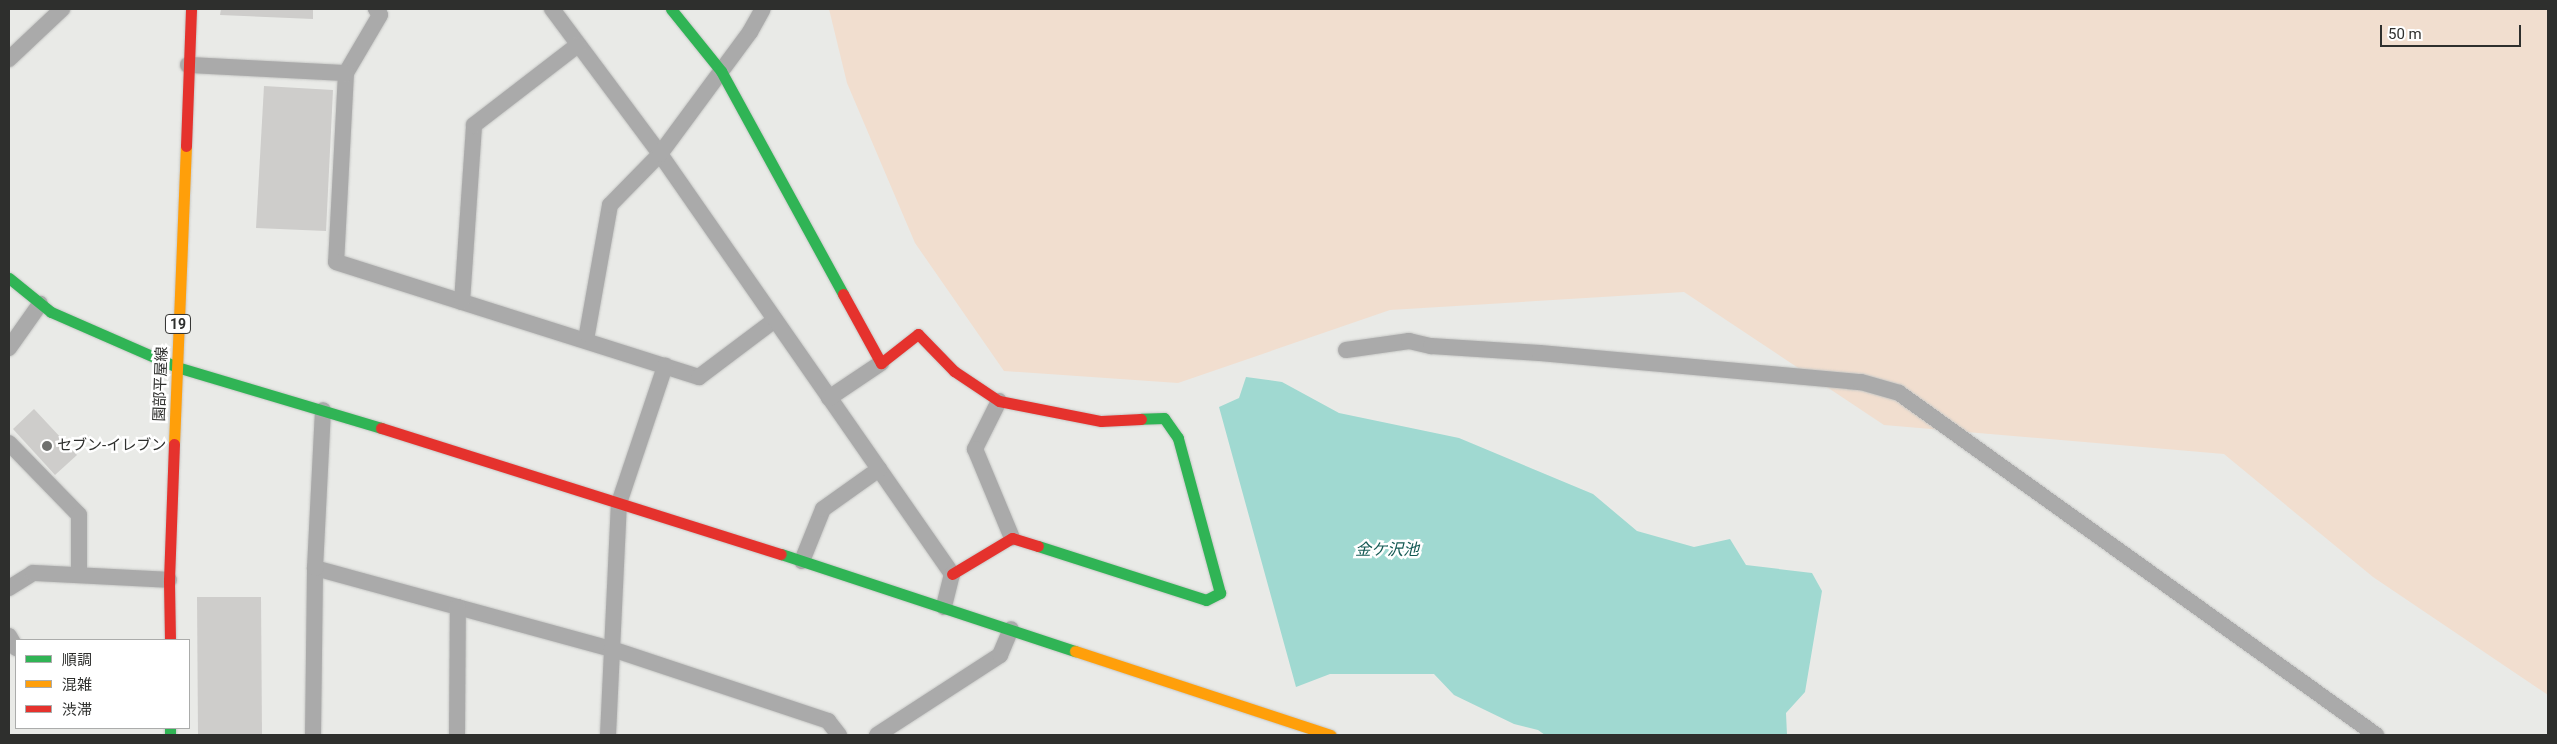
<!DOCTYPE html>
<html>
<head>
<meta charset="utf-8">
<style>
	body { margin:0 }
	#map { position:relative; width:2557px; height:744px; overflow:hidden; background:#e9eae7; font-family:Roboto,"Noto Sans JP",sans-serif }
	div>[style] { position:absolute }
	.green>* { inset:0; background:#f1decf }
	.water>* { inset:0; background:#a0d9d1 }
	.building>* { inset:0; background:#cecdcb }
	.roads { filter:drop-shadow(0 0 1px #c7c8c6) drop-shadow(0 0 1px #c7c8c6) }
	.street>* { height:16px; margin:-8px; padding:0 8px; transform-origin:8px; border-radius:8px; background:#aaa }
	.fast>* { height:11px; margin:-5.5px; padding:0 5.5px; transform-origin:5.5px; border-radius:5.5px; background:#30b455 }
	.slow>* { height:11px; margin:-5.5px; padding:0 5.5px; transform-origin:5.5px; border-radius:5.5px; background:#ff9f0a }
	.jam>* { height:11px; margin:-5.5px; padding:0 5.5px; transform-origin:5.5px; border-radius:5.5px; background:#e5322d }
	.dots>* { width:14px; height:14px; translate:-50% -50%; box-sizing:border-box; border:2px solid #fff; border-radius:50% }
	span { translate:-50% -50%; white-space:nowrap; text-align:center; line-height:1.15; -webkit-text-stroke:5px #fff; paint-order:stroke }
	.shield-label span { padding:1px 4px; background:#fff; border:1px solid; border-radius:4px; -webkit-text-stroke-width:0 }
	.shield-label { font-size:14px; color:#2e2f2d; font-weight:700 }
	.street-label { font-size:15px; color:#2e2f2d }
	.poi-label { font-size:15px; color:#2e2f2d }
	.left { translate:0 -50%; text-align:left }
	.water-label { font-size:16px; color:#145953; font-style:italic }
	.frame { position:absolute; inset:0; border:10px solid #2e2f2d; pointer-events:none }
	.legend { position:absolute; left:15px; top:639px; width:175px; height:90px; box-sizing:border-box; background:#fff; border:1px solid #abacab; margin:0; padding:6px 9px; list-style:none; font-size:15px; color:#2e2f2d }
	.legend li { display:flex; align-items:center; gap:10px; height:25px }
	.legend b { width:25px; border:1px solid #abacab }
	.scale { position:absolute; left:2380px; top:25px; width:141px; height:22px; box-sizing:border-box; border:2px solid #2e2f2d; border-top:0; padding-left:6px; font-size:15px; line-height:18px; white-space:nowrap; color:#2e2f2d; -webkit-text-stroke:4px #fff; paint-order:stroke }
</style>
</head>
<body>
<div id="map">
	<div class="green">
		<div style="clip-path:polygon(829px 9px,2548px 9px,2548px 695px,2373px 577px,2224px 454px,1884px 425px,1684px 292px,1390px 310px,1178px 383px,1004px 371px,915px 243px,847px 83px)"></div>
	</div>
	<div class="water">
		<div style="clip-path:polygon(1246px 377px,1282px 382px,1339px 413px,1459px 438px,1593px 494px,1637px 531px,1694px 547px,1730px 539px,1746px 565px,1812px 573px,1822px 591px,1805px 692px,1786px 713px,1787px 735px,1545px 735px,1538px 730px,1514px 724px,1454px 695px,1434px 674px,1330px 674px,1296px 687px,1219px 407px,1239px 398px)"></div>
	</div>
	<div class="building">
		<div style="clip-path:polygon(221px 9px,313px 9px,313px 19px,220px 15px)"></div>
		<div style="clip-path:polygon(264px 86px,333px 90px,326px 231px,256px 228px)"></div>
		<div style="clip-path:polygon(34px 409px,77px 455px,55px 475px,13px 429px)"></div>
		<div style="clip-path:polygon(197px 597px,261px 597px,262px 735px,198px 735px)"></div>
	</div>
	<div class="roads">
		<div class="street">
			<div style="left:376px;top:9px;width:7px;rotate:56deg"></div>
			<div style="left:380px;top:15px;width:67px;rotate:120.4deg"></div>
			<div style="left:346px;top:73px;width:189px;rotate:93deg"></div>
			<div style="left:336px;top:262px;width:381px;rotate:17.6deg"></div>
			<div style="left:699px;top:377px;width:95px;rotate:-36.9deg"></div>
			<div style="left:552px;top:9px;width:181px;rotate:53.3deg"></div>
			<div style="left:660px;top:154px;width:512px;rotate:55.19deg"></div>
			<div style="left:952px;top:574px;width:34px;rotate:104deg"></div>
			<div style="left:9px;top:59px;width:73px;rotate:-43.3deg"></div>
			<div style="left:188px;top:65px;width:158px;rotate:2.9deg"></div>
			<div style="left:462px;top:302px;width:177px;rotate:-86.1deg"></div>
			<div style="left:474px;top:125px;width:131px;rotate:-37.6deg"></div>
			<div style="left:587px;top:334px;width:131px;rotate:-79.9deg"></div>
			<div style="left:610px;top:205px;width:71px;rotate:-45.6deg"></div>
			<div style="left:660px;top:154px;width:152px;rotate:-53.6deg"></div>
			<div style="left:750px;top:32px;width:26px;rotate:-61deg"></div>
			<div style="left:9px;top:348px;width:54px;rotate:-54.8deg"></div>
			<div style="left:1346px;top:350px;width:64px;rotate:-8.1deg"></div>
			<div style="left:1409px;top:341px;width:23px;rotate:13deg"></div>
			<div style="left:1431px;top:346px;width:109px;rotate:3.7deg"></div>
			<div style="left:1540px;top:353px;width:322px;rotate:5.2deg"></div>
			<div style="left:1861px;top:382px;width:40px;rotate:16deg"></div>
			<div style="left:1899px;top:393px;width:587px;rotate:35.64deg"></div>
			<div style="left:829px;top:398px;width:63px;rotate:-33.9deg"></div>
			<div style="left:999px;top:401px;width:54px;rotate:116.6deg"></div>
			<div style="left:975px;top:449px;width:96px;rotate:67.4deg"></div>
			<div style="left:9px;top:443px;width:100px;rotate:45.8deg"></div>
			<div style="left:79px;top:515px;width:60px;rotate:90deg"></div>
			<div style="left:802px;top:561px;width:56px;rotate:-68deg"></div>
			<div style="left:823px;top:509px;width:69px;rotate:-35.5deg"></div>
			<div style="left:315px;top:568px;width:308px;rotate:15.3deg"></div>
			<div style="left:612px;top:649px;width:228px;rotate:18.4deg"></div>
			<div style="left:828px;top:721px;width:18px;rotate:52deg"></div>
			<div style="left:9px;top:588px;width:28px;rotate:-32deg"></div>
			<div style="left:33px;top:573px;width:136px;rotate:2.9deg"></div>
			<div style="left:9px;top:636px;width:14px;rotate:60deg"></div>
			<div style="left:313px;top:735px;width:167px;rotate:-89.3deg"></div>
			<div style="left:315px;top:568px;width:158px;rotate:-87.1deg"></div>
			<div style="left:457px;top:735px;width:128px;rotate:-89.6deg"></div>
			<div style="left:608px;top:735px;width:232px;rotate:-87.3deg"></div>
			<div style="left:619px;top:503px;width:145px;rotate:-71.4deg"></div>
			<div style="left:877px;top:735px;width:147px;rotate:-33deg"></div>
			<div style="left:1000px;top:655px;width:28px;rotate:-67deg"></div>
		</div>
		<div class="fast">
			<div style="left:671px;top:9px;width:80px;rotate:51.1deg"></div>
			<div style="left:721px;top:71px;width:254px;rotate:61.3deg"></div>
			<div style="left:9px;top:278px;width:54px;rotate:39deg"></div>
			<div style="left:51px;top:312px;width:137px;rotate:23.6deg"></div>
			<div style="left:177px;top:367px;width:213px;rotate:16.6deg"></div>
			<div style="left:1038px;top:546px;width:176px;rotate:17.8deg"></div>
			<div style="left:1206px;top:600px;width:16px;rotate:-27deg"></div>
			<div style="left:1220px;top:593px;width:161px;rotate:-105.2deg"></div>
			<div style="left:1178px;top:438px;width:24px;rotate:-125deg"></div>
			<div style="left:1164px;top:418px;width:23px;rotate:178deg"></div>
			<div style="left:781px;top:554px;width:310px;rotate:18.3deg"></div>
			<div style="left:170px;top:728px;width:7px;rotate:90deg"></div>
		</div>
		<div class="slow">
			<div style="left:174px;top:444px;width:298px;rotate:-87.7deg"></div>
			<div style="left:1075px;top:651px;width:269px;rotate:18.2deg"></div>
		</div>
		<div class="jam">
			<div style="left:186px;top:146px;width:137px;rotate:-87.9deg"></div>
			<div style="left:843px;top:294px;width:79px;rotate:61.2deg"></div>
			<div style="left:881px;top:363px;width:47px;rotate:-38.1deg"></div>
			<div style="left:918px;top:334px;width:52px;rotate:45.8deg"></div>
			<div style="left:954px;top:371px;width:54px;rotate:33.7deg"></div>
			<div style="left:999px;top:401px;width:104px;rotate:11.1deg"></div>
			<div style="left:1101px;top:421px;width:40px;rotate:-2.9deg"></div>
			<div style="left:381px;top:428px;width:419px;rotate:17.5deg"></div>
			<div style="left:952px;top:574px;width:70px;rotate:-31deg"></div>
			<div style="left:1012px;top:538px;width:27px;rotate:17deg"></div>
			<div style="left:170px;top:640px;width:60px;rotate:-91deg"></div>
			<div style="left:169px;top:580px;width:136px;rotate:-87.9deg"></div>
		</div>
	</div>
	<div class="dots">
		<div style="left:47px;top:446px;background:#6f706e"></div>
	</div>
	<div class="shield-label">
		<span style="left:178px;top:324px">19</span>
	</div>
	<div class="street-label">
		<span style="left:161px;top:384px;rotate:-88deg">園部平屋線</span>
	</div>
	<div class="poi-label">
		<span class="left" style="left:57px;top:446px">セブン-イレブン</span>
	</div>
	<div class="water-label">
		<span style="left:1387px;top:550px">金ケ沢池</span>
	</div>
	<div class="frame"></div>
	<ul class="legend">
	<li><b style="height:6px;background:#30b455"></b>順調</li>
	<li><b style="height:6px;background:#ff9f0a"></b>混雑</li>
	<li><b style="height:6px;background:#e5322d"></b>渋滞</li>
	</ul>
	<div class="scale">50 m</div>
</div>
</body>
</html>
